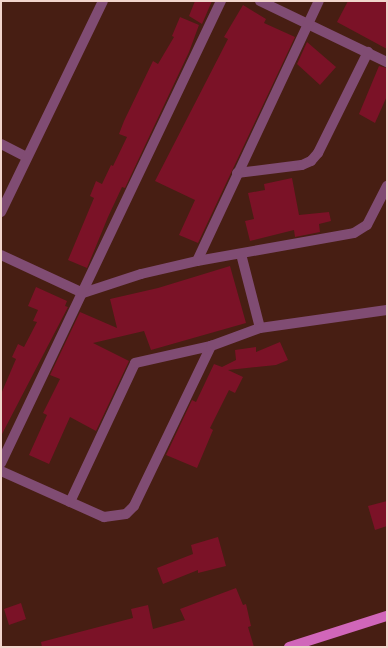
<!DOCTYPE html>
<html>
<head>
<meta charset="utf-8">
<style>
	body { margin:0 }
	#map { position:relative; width:388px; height:648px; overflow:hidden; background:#471e13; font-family:Lato,sans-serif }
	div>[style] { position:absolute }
	.building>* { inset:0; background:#7b1227 }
	.street>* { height:10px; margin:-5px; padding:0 5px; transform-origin:5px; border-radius:5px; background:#804c73 }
	.primary>* { height:10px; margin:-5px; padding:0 5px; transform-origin:5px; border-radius:5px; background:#d166ba }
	span { translate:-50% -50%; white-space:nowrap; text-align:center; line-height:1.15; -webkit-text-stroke:3px #471e13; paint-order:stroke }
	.frame { position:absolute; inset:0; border:2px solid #f1d5cd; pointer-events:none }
</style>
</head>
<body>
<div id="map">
	<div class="building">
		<div style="clip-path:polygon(195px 1px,212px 1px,202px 24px,189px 16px)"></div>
		<div style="clip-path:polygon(348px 1px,387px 1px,387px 49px,337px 22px)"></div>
		<div style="clip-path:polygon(243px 5px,266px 19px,264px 23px,295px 37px,198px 243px,179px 235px,195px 200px,155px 181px,228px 39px,224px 37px)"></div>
		<div style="clip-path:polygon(180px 17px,199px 25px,189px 52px,125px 188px,122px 187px,108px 217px,87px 268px,68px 260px,94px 198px,90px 196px,96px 181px,102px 184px,111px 165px,113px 166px,127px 137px,119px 134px,124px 121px,153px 61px,158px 64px,174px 37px,172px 36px)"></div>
		<div style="clip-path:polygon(307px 42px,336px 67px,320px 85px,297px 64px)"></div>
		<div style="clip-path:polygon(379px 66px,387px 68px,387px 96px,375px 123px,359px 114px)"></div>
		<div style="clip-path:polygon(292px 178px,299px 215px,329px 212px,331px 221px,319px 224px,320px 232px,295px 237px,294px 230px,250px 241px,245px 221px,254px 219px,248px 193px,265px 190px,264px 184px)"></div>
		<div style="clip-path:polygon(230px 266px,246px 323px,151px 350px,144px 331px,93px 343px,129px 361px,96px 431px,70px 417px,49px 464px,29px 455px,47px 415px,43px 413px,60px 379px,50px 375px,80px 312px,117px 328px,110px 299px,158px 288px)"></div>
		<div style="clip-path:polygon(36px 287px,67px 301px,65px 306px,68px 307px,1px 436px,1px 394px,16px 359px,12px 357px,18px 344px,24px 347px,37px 322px,33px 321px,38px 310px,28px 306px)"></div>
		<div style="clip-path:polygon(280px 342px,288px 360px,276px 365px,228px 370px,243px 377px,235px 393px,229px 390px,210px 428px,213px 430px,197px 468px,166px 455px,192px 400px,196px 402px,214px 364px,222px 367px,236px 360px,235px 350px,256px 347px,256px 352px)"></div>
		<div style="clip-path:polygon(387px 501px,387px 526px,375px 530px,368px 506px)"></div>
		<div style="clip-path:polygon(218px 537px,226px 566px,198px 573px,198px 570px,163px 584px,157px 568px,193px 554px,191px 545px)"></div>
		<div style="clip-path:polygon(236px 588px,243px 605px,246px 604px,251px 626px,248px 627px,254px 647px,42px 647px,41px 642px,133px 618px,131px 609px,148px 605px,153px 629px,185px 620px,180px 609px)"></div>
		<div style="clip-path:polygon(21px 603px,26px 619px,9px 625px,4px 609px)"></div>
	</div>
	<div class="street">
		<div style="left:260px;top:1px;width:141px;rotate:25.7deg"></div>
		<div style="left:1px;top:144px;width:28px;rotate:27deg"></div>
		<div style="left:237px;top:173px;width:65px;rotate:-7deg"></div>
		<div style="left:302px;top:165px;width:10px;rotate:-24deg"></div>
		<div style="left:311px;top:161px;width:11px;rotate:-49deg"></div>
		<div style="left:318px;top:153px;width:113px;rotate:-63.7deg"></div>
		<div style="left:1px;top:212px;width:234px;rotate:-64.2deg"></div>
		<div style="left:241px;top:254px;width:76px;rotate:75.6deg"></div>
		<div style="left:1px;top:255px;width:90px;rotate:24.9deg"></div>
		<div style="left:83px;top:293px;width:61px;rotate:-18.1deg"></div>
		<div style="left:141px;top:274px;width:57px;rotate:-13.1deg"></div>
		<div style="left:197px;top:261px;width:159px;rotate:-10.1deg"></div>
		<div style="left:354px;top:233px;width:15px;rotate:-32deg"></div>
		<div style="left:367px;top:225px;width:44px;rotate:-62.9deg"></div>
		<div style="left:197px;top:261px;width:287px;rotate:-64.9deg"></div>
		<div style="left:1px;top:463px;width:512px;rotate:-64.54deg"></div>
		<div style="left:1px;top:471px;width:113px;rotate:24.1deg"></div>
		<div style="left:104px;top:517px;width:22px;rotate:-8deg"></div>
		<div style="left:126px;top:514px;width:11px;rotate:-45deg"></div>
		<div style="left:134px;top:506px;width:178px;rotate:-64.3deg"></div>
		<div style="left:70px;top:502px;width:153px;rotate:-64.9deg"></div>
		<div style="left:135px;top:363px;width:78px;rotate:-12.6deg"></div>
		<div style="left:211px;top:346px;width:52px;rotate:-20.2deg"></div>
		<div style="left:260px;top:328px;width:128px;rotate:-8.1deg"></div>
	</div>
	<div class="primary">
		<div style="left:289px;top:647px;width:103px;rotate:-17.6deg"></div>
	</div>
	<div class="frame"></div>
</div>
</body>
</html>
